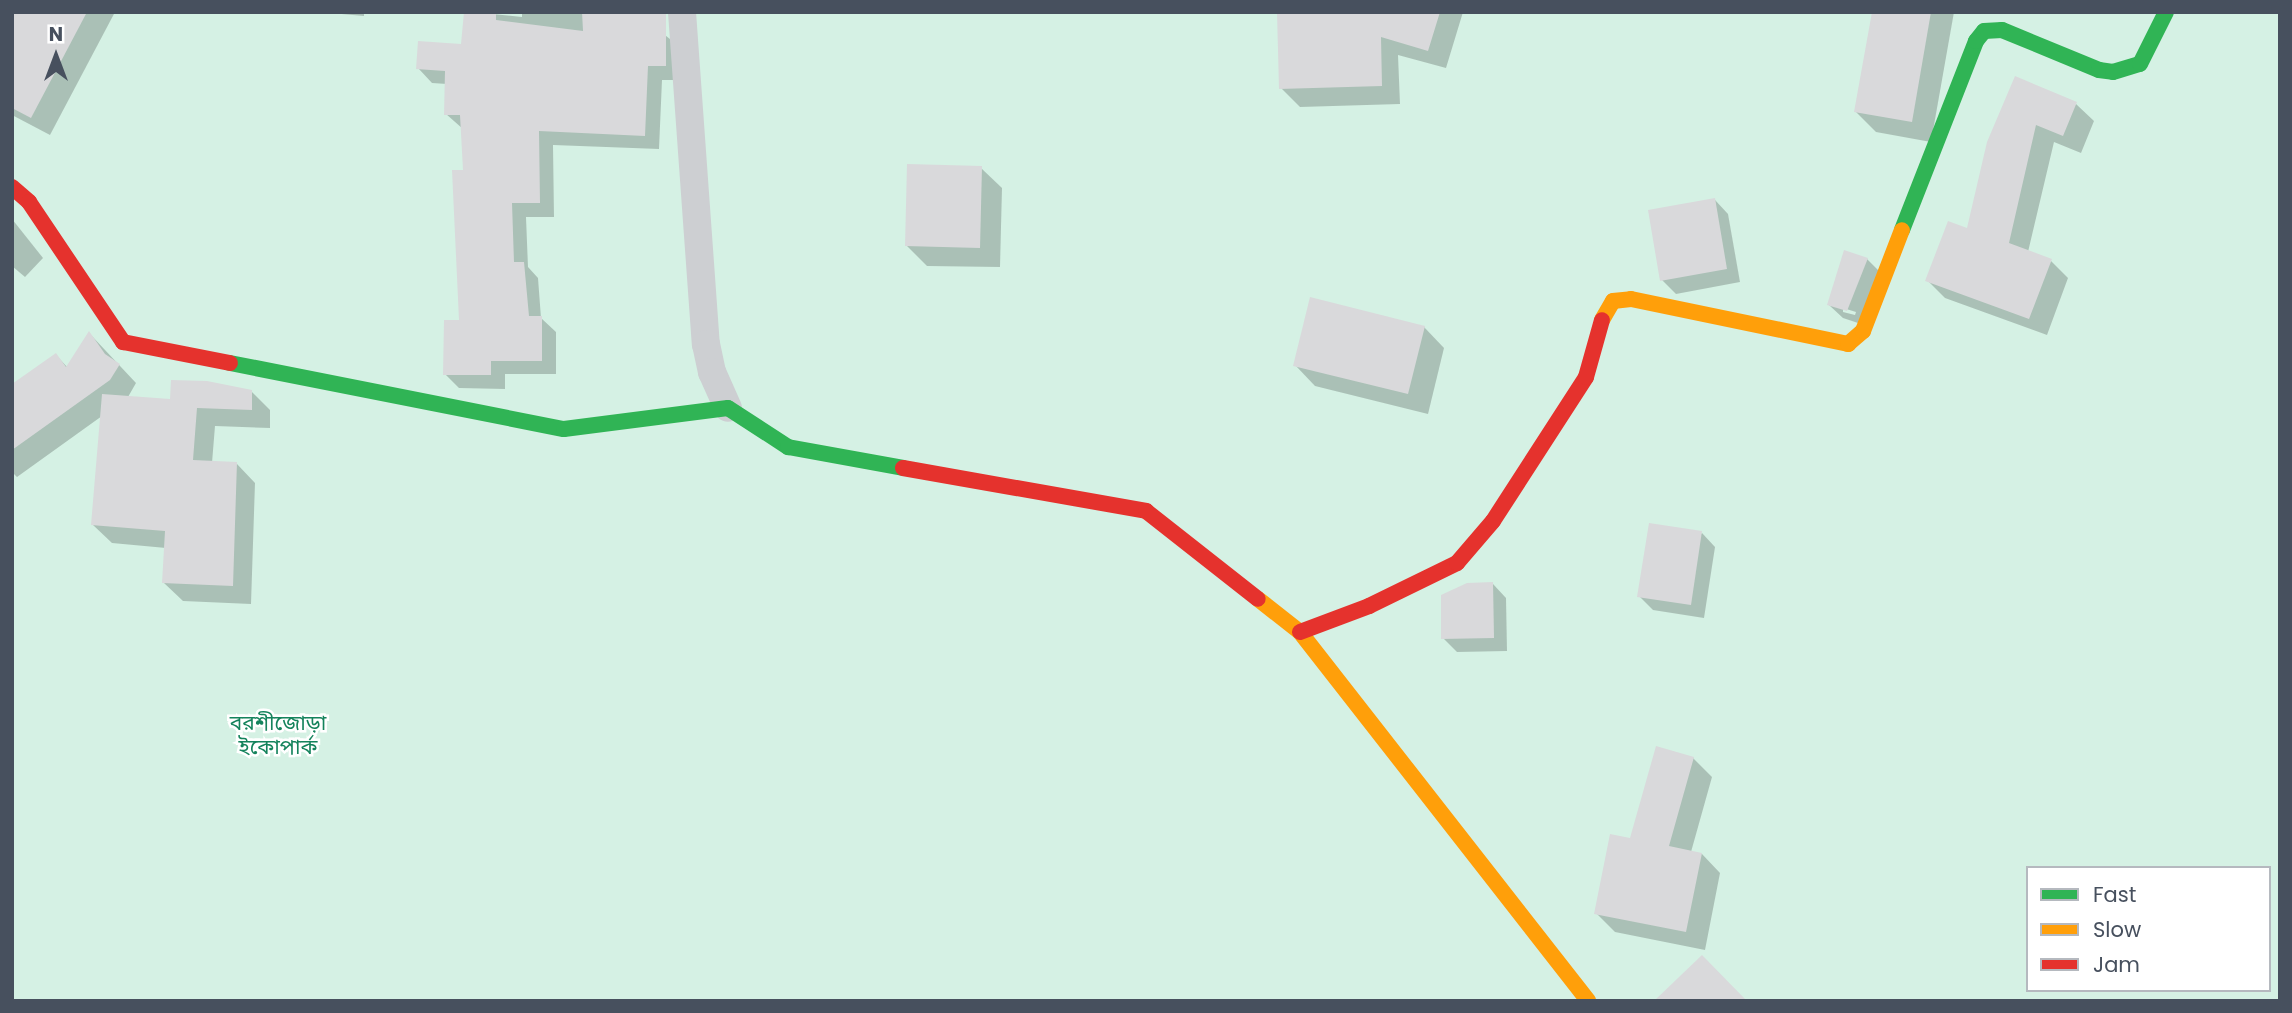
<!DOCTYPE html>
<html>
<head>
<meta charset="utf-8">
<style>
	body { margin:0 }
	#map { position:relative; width:2292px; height:1013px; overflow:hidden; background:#f2f1f1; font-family:Poppins,"Noto Sans Bengali",sans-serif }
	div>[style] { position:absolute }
	.green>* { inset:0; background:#d5f1e4 }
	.shadow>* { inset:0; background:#0003 }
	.building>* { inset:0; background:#d9d9db }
	.street>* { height:28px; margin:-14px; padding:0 14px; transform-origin:14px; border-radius:14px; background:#cdcfd2 }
	.fast>* { height:16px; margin:-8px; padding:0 8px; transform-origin:8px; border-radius:8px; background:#30b455 }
	.slow>* { height:16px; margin:-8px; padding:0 8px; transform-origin:8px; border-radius:8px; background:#ff9f0a }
	.jam>* { height:16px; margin:-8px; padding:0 8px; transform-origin:8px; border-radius:8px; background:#e5322d }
	span { translate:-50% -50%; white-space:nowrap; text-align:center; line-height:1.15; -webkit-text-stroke:5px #fff; paint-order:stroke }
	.park-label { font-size:21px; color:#14835c }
	.frame { position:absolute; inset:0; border:14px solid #47505e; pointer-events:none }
	.legend { position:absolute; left:2026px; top:866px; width:245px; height:126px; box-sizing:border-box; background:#fff; border:2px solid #b5b9bf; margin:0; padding:9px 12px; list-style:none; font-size:21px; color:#47505e }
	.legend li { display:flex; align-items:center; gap:14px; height:35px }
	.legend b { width:35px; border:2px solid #b5b9bf }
	.north { position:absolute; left:21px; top:21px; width:70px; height:70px; -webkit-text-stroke:5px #fff; paint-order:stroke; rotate:0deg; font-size:19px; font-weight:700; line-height:28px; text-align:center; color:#47505e }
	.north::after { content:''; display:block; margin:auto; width:24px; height:32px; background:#47505e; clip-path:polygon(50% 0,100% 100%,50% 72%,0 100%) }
</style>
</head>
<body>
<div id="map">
	<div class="green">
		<div style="clip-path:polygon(evenodd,12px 12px,2280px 12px,2280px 1001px,12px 1001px,12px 12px,2028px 868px,2269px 868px,2269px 990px,2028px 990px,2028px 868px)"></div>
	</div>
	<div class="shadow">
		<div style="clip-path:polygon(12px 12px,115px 12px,50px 135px,12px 115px)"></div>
		<div style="clip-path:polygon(319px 12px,364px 12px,364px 16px)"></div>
		<div style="clip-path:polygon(472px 12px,522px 17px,522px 12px,636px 12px,680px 47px,680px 80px,662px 80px,659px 149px,553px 145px,554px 217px,526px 217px,528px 267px,538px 278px,541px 318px,556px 332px,556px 374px,505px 374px,505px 389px,459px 388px,445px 374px,461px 321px,465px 171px,463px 129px,446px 114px,447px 84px,432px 83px,418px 68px,463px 46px)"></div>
		<div style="clip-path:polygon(1279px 12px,1463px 12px,1446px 68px,1398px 55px,1400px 104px,1300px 107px,1281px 88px)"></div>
		<div style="clip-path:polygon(1874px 12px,1954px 12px,1931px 142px,1876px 132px,1856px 112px)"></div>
		<div style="clip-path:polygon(2076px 104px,2094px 121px,2081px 153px,2054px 142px,2028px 252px,2051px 261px,2068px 278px,2047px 335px,1945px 298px,1927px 280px,1968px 230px,1989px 142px)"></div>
		<div style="clip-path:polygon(981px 168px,1002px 188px,1000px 267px,927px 266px,907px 246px)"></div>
		<div style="clip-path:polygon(1715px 200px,1728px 214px,1740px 282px,1676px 294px,1662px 280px)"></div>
		<div style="clip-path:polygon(12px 219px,43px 258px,25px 277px,12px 266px)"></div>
		<div style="clip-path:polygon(evenodd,1867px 259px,1881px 273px,1861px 324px,1843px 318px,1829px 305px,1867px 259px,1843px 308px,1856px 312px,1855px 315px,1843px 312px,1843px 308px)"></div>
		<div style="clip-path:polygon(1424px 327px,1444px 348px,1428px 414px,1315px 386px,1295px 365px)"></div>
		<div style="clip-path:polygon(90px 334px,136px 383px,128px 397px,171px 401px,251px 391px,270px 410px,270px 428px,215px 426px,212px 463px,237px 464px,255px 483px,251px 604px,183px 601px,164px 583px,166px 548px,112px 543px,93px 525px,102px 416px,17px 477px,12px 472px,12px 386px,56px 355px,68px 368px)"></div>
		<div style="clip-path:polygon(1702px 533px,1715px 547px,1704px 618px,1653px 610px,1639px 596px)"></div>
		<div style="clip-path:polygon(1493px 584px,1506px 598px,1507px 651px,1457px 652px,1443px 638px)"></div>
		<div style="clip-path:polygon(1693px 758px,1712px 777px,1691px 852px,1702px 854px,1720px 873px,1705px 950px,1615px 932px,1596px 913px)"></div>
	</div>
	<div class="building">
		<div style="clip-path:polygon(12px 12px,87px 12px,31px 118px,12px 108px)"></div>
		<div style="clip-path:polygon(464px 12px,496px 12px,496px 20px,583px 31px,582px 12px,666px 12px,666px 66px,648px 66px,645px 136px,539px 131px,540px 203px,512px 203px,514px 262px,524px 262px,529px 316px,542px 316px,542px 361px,491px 361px,491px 375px,443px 375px,444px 320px,459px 320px,452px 170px,463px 170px,460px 115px,444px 115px,445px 71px,416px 69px,418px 41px,461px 44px)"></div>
		<div style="clip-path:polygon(1277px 12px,1440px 12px,1428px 51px,1381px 37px,1382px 86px,1279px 89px)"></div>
		<div style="clip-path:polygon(1872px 12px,1931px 12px,1912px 122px,1854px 112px)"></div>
		<div style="clip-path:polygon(2015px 76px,2077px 102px,2063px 136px,2036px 125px,2009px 243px,2052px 259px,2029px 319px,1925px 281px,1948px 221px,1967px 228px,1987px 142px)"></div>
		<div style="clip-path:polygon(907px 164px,982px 166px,980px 248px,905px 246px)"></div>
		<div style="clip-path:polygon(1715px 198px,1727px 269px,1660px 281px,1648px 210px)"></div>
		<div style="clip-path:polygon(1844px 250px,1868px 258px,1847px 311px,1827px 305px)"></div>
		<div style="clip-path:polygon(1310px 297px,1425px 326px,1408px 394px,1293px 366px)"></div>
		<div style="clip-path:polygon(89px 331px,105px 354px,120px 364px,110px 380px,12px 450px,12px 384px,56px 353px,66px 367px)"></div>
		<div style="clip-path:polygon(171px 380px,207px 381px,252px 390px,252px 410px,197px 408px,193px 460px,237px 462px,233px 586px,162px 583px,165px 531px,91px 525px,102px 394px,170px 399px)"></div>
		<div style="clip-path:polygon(1649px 523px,1702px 531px,1691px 605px,1637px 597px)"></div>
		<div style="clip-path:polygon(1493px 582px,1494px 638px,1441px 639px,1441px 595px,1467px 583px)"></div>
		<div style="clip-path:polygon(1656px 746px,1694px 757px,1669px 846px,1702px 853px,1686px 932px,1594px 914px,1610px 834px,1630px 838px)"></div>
		<div style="clip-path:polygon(1702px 955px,1747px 1001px,1654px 1001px)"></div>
	</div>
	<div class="street">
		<div style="left:682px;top:12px;width:333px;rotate:85.9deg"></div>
		<div style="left:706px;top:344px;width:29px;rotate:78deg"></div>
		<div style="left:712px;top:372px;width:39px;rotate:66deg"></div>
	</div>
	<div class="fast">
		<div style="left:1902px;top:230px;width:203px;rotate:-68.6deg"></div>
		<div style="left:1976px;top:41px;width:13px;rotate:-51deg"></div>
		<div style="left:1984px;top:31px;width:18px;rotate:-3deg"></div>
		<div style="left:2002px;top:30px;width:105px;rotate:22.4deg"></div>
		<div style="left:2099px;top:70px;width:14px;rotate:8deg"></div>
		<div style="left:2113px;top:72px;width:28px;rotate:-17deg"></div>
		<div style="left:2140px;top:64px;width:58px;rotate:-63.4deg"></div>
		<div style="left:230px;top:363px;width:340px;rotate:11.2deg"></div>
		<div style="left:564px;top:429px;width:165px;rotate:-7.3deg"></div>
		<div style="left:728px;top:408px;width:72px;rotate:33deg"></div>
		<div style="left:788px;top:447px;width:117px;rotate:10.3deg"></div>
	</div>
	<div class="slow">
		<div style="left:1602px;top:320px;width:22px;rotate:-60deg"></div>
		<div style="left:1613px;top:301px;width:18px;rotate:-6deg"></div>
		<div style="left:1631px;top:299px;width:222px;rotate:11.7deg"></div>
		<div style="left:1848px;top:344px;width:20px;rotate:-41deg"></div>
		<div style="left:1863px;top:331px;width:108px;rotate:-68.9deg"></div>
		<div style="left:1258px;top:599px;width:53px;rotate:38.2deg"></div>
		<div style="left:1300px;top:632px;width:468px;rotate:52deg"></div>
	</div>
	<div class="jam">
		<div style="left:12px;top:187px;width:23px;rotate:41deg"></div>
		<div style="left:29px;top:202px;width:169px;rotate:56.1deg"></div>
		<div style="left:123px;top:342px;width:109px;rotate:11.1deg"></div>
		<div style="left:903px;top:468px;width:247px;rotate:10deg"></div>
		<div style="left:1146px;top:511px;width:142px;rotate:38.2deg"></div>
		<div style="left:1300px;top:632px;width:74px;rotate:-20.6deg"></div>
		<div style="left:1369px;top:606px;width:98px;rotate:-26deg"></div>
		<div style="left:1457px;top:563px;width:55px;rotate:-49.4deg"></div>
		<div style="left:1493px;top:521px;width:171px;rotate:-57.1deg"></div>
		<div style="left:1586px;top:377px;width:59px;rotate:-74.3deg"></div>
	</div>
	<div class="park-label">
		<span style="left:278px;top:735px">বরশীজোড়া<br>ইকোপার্ক</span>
	</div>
	<div class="frame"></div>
	<ul class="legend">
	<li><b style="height:9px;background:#30b455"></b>Fast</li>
	<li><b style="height:9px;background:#ff9f0a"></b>Slow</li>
	<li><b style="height:9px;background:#e5322d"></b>Jam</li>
	</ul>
	<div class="north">N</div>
</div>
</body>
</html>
